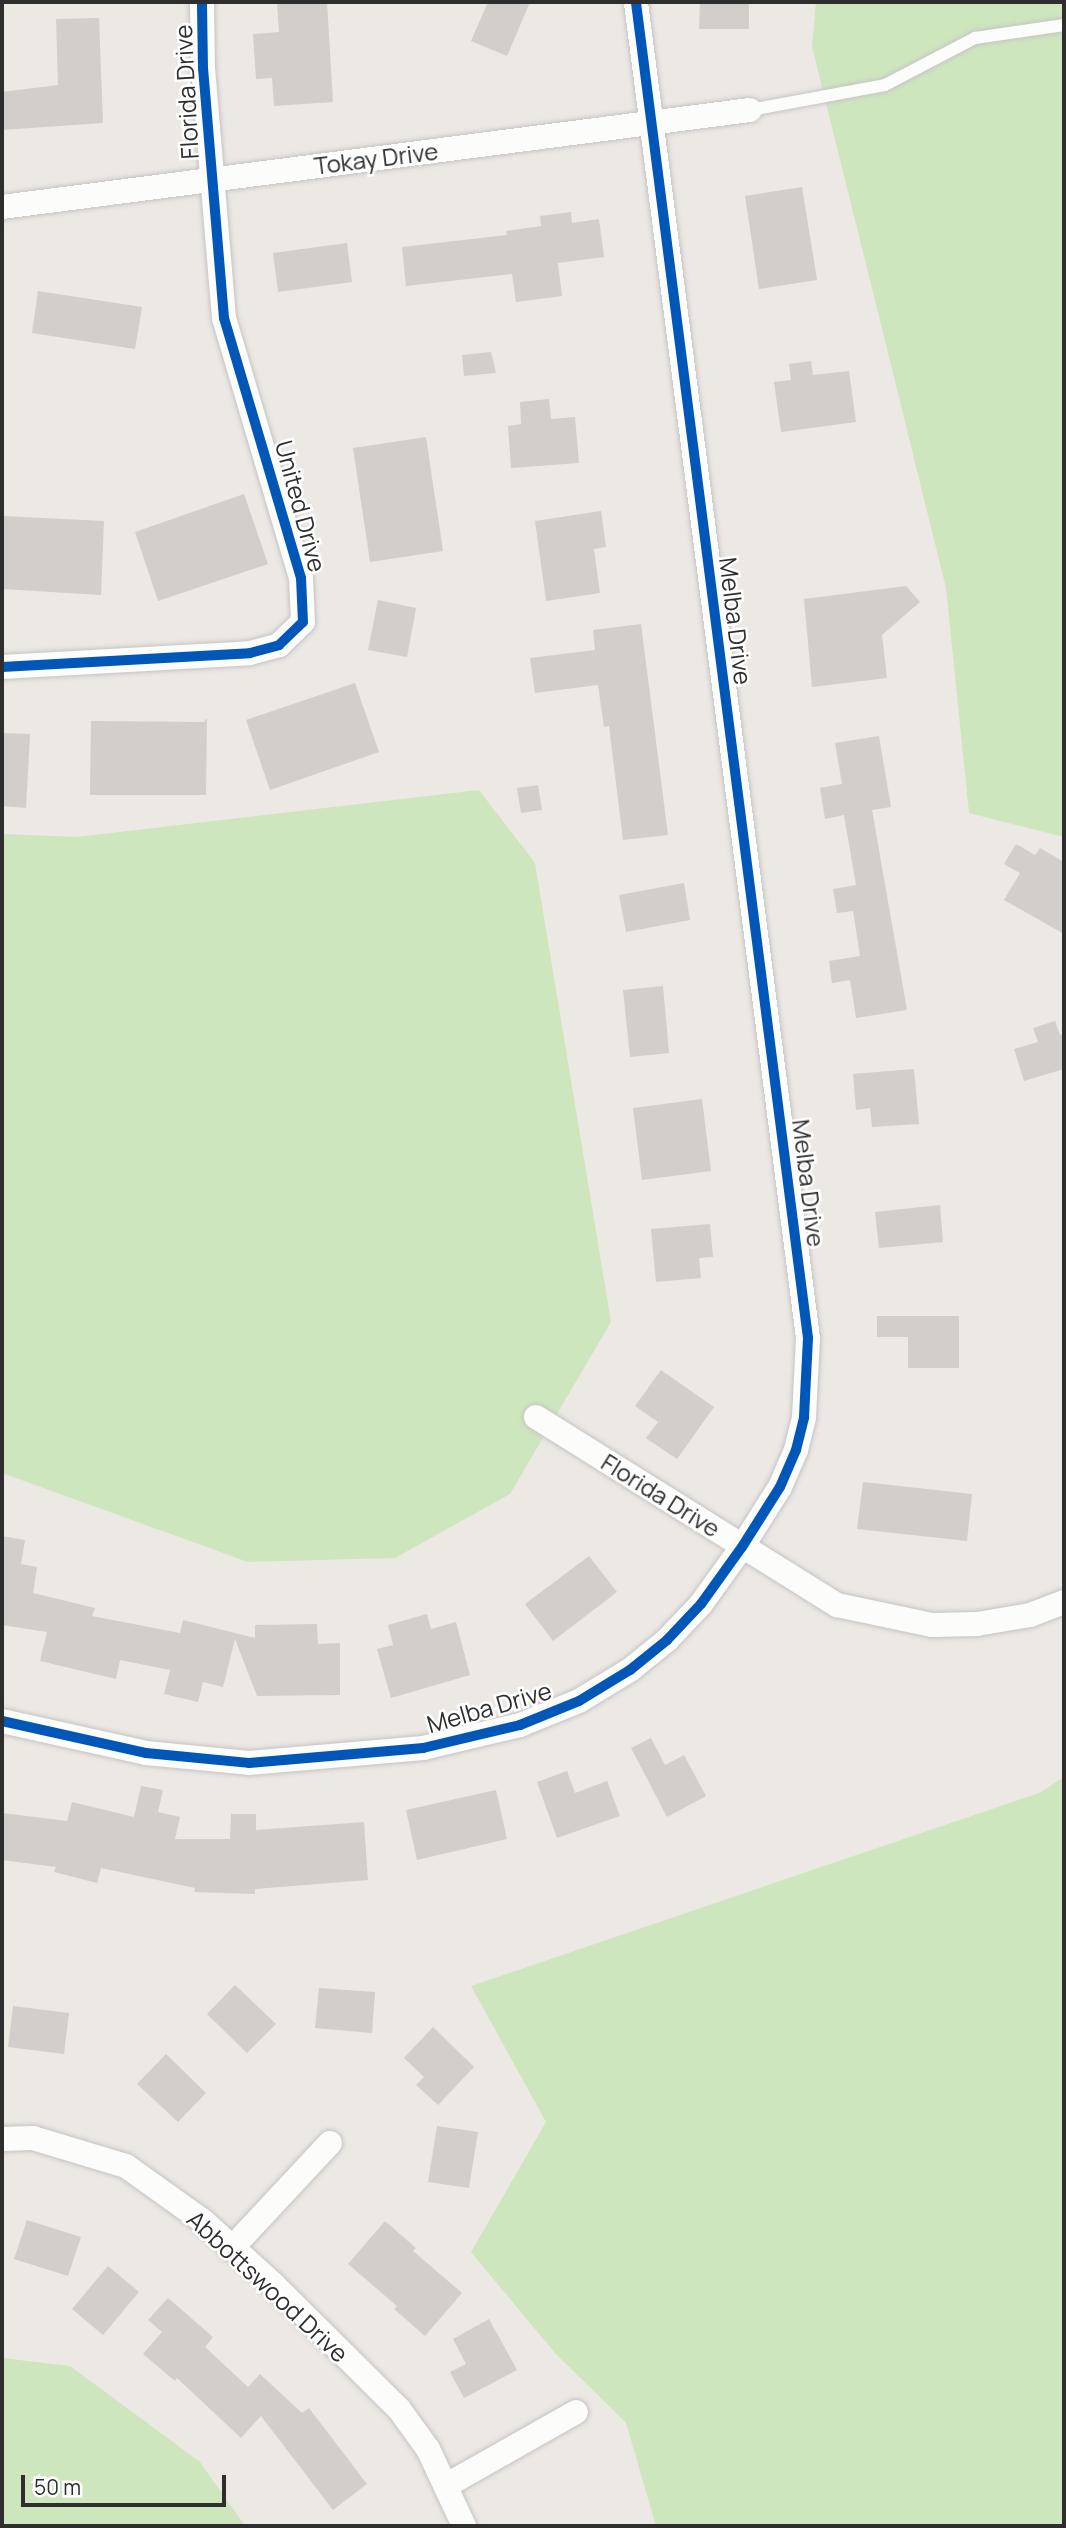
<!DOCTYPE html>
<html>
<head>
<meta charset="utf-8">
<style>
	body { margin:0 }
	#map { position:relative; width:1066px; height:2528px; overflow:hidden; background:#ece8e4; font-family:Manrope,sans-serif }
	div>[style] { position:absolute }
	.green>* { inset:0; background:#cee6be }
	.building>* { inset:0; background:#d1cecb }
	.roads { filter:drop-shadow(0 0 2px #c5c4c5) drop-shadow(0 0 2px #c5c4c5) }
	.lane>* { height:12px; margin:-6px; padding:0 6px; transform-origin:6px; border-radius:6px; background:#fcfcfb }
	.street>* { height:24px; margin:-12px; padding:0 12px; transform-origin:12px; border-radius:12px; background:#fcfcfb }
	.cycleway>* { height:10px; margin:-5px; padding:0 5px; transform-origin:5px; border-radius:5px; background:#0057b8 }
	span { translate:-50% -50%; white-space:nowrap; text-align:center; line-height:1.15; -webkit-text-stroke:5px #fff; paint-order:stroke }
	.street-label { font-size:24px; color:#2e2e2e }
	.frame { position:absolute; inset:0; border:4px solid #2e2e2e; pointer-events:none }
	.scale { position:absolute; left:21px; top:2475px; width:205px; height:32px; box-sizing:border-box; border:4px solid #2e2e2e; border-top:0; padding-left:9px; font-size:21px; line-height:24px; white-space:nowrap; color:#2e2e2e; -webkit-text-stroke:5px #fff; paint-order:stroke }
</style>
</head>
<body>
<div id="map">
	<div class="green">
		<div style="clip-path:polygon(816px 2px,1064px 2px,1064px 837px,969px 813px,946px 588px,812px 46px)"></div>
		<div style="clip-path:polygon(479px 790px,535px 863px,611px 1322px,510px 1494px,395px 1558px,248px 1562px,2px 1473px,2px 834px,77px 837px)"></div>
		<div style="clip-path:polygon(1064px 1777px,1064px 2526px,656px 2526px,626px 2423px,555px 2353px,471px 2252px,546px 2122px,471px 1986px,1039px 1793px)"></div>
		<div style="clip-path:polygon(2px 2358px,70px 2366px,200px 2462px,245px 2526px,2px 2526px)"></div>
	</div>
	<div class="building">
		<div style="clip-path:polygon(277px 2px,327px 2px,333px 102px,274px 106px,272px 78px,256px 79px,253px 34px,279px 32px)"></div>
		<div style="clip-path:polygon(488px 2px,530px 2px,507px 56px,471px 41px)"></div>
		<div style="clip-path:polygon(700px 2px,749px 2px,749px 29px,699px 29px)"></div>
		<div style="clip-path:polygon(99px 18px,103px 123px,2px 130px,2px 92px,58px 85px,56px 19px)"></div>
		<div style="clip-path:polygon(802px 187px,817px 280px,759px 289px,745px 196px)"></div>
		<div style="clip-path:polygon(571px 212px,572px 223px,599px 219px,604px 257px,558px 263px,562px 296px,516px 302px,512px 274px,406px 286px,402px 247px,507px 235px,506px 231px,541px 226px,540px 216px)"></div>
		<div style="clip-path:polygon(347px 243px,352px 282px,278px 292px,273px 253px)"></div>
		<div style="clip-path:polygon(38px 291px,142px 307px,135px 349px,32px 333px)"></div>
		<div style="clip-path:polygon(491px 352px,496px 373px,464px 376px,462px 355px)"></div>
		<div style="clip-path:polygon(811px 361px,813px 375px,849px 371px,856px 422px,781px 432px,774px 382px,791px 380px,789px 364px)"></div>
		<div style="clip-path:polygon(549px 399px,551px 419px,575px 417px,579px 463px,511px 468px,508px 426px,521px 424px,520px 402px)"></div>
		<div style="clip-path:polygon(426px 437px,443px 551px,370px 562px,353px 448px)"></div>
		<div style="clip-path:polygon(244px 494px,268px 564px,158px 601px,135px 532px)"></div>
		<div style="clip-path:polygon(601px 511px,606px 547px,594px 549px,600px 593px,546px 601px,535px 521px)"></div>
		<div style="clip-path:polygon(2px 516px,104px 521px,101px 595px,2px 589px)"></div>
		<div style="clip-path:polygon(906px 586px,920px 602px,882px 635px,887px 678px,812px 687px,804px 599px)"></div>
		<div style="clip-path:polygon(378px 600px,416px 608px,407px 657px,368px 650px)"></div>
		<div style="clip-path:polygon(641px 624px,668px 835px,623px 840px,609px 726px,604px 727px,598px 685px,535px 693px,530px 658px,595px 650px,593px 630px)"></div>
		<div style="clip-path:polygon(355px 683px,379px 752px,270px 790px,246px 720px)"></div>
		<div style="clip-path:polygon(207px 718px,206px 795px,90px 795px,91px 721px,204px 722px)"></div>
		<div style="clip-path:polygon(2px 733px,30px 734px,26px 808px,2px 806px)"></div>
		<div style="clip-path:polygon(879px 736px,891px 807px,872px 810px,907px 1010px,856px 1018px,850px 980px,832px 983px,829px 961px,860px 956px,853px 911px,837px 913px,833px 889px,856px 885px,844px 815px,825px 819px,820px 788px,842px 784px,835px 743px)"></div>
		<div style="clip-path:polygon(538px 785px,542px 810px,521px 813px,517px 788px)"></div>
		<div style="clip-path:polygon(1016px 844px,1035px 855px,1040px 848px,1064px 862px,1064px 934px,1004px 900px,1020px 873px,1004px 864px)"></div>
		<div style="clip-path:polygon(684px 883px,690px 920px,626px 932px,619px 895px)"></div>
		<div style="clip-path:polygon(663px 986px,669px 1053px,630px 1057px,623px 990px)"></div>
		<div style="clip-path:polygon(1055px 1021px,1060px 1035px,1064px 1034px,1064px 1069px,1024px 1081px,1014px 1049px,1038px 1042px,1033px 1028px)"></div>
		<div style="clip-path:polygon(914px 1069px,919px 1124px,872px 1127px,870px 1108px,856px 1110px,853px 1074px)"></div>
		<div style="clip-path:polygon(702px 1099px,711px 1171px,642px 1180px,633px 1108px)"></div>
		<div style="clip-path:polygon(940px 1205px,943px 1242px,879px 1248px,875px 1212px)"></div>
		<div style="clip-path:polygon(710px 1224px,713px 1257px,699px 1258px,701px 1278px,656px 1282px,651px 1229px)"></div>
		<div style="clip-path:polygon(877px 1316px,959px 1316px,959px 1368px,908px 1368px,908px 1337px,877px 1337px)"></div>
		<div style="clip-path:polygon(661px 1370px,714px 1407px,677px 1459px,646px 1438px,658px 1422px,635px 1406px)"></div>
		<div style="clip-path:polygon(863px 1482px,972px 1494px,967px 1541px,857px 1529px)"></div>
		<div style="clip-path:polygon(2px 1536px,25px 1540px,21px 1564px,37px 1567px,33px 1593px,95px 1608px,92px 1616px,180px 1633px,183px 1620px,255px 1638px,255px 1625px,317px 1624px,318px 1644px,340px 1643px,340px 1695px,257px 1696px,235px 1639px,223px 1687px,203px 1682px,198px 1702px,164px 1694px,170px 1670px,120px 1660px,116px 1679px,40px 1661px,47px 1632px,2px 1625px)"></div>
		<div style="clip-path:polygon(589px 1556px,617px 1592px,553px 1641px,525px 1604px)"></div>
		<div style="clip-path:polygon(427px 1614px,431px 1629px,456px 1622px,470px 1675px,391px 1698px,377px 1649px,393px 1645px,388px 1625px)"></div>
		<div style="clip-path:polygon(651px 1738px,665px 1765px,684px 1755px,706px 1796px,667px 1817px,631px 1748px)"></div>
		<div style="clip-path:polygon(567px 1771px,575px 1793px,607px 1781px,620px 1816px,557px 1838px,537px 1782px)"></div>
		<div style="clip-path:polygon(141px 1786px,163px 1790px,158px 1812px,180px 1817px,175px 1839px,230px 1839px,231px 1814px,256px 1814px,256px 1830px,364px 1822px,368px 1880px,255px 1889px,255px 1894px,194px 1892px,195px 1888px,101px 1868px,97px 1883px,54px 1872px,56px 1867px,2px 1860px,2px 1813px,67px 1821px,72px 1802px,134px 1817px)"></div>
		<div style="clip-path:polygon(496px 1790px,507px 1839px,417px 1860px,406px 1810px)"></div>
		<div style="clip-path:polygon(235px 1985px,276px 2024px,247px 2053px,207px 2014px)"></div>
		<div style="clip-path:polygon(319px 1988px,375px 1992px,372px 2033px,315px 2028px)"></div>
		<div style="clip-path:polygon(13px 2006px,69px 2013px,64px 2054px,8px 2047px)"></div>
		<div style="clip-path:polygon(433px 2027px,474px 2067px,438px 2105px,416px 2085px,424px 2077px,404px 2058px)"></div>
		<div style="clip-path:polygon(166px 2054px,206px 2093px,178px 2122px,137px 2084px)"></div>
		<div style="clip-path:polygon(437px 2126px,478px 2132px,469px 2188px,428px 2182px)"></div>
		<div style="clip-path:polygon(27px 2220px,81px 2237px,68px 2276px,14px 2259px)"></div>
		<div style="clip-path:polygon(385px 2221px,416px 2248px,413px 2251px,462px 2293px,425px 2336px,394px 2309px,397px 2306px,348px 2264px)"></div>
		<div style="clip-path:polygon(108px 2266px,139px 2292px,103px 2335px,72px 2309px)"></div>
		<div style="clip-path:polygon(168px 2298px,213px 2337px,205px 2347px,248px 2387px,260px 2374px,302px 2413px,309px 2408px,367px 2484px,333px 2510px,261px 2416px,241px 2438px,177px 2378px,175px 2381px,143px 2354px,162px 2332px,148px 2320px)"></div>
		<div style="clip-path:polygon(489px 2319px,517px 2370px,464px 2398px,450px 2372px,466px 2364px,453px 2339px)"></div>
	</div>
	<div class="roads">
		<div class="lane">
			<div style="left:750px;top:110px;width:137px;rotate:-10.5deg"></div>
			<div style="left:885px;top:85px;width:102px;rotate:-27.6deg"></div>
			<div style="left:975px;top:38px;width:90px;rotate:-8.3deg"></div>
		</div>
		<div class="street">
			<div style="left:2px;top:207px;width:754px;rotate:-7.39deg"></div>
			<div style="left:2px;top:667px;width:248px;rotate:-3.2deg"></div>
			<div style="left:250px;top:653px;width:30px;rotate:-15deg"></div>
			<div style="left:279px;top:645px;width:33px;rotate:-44deg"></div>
			<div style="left:303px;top:622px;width:44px;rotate:-92.6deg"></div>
			<div style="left:301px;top:578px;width:271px;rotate:-106.5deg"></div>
			<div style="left:224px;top:318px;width:250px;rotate:-94.8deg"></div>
			<div style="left:203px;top:69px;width:67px;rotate:-90.9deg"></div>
			<div style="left:536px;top:1417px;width:355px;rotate:32deg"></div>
			<div style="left:837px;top:1605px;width:97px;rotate:11.9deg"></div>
			<div style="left:932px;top:1625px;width:45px;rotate:-1.3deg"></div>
			<div style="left:977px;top:1624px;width:54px;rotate:-9.6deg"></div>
			<div style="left:1030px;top:1615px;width:36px;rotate:-21deg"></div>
			<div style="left:2px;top:1721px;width:148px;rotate:12.5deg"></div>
			<div style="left:146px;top:1753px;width:103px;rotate:5.5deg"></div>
			<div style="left:249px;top:1763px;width:175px;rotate:-4.9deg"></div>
			<div style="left:423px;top:1748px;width:100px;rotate:-13.3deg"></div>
			<div style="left:520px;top:1725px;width:64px;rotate:-22.1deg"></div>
			<div style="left:579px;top:1701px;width:60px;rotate:-31.3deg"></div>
			<div style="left:630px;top:1670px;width:48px;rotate:-39deg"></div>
			<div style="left:667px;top:1640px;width:50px;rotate:-46.6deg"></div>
			<div style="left:701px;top:1604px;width:70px;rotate:-54.3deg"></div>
			<div style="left:742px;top:1547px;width:71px;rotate:-57.7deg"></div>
			<div style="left:780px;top:1487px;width:40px;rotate:-66.6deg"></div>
			<div style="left:796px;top:1450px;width:34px;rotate:-76deg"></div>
			<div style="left:804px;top:1417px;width:79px;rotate:-87.1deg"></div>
			<div style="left:808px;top:1338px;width:1347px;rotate:-97.34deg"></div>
			<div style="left:2px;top:2139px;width:31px;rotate:-2deg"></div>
			<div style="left:33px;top:2138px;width:97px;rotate:16.8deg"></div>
			<div style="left:126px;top:2166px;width:95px;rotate:35.5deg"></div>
			<div style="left:203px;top:2221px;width:96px;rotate:42deg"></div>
			<div style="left:274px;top:2285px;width:176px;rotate:44.8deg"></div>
			<div style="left:399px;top:2409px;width:49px;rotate:54.1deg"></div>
			<div style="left:428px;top:2449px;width:85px;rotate:64.9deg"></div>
			<div style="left:231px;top:2249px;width:145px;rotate:-47deg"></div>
			<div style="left:447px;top:2485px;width:148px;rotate:-29.5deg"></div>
		</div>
	</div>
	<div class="cycleway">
		<div style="left:2px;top:667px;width:248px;rotate:-3.2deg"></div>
		<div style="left:250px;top:653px;width:30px;rotate:-15deg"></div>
		<div style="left:279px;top:645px;width:33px;rotate:-44deg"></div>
		<div style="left:303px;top:622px;width:44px;rotate:-92.6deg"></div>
		<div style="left:301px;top:578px;width:271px;rotate:-106.5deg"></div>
		<div style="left:224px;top:318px;width:250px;rotate:-94.8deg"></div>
		<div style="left:203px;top:69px;width:67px;rotate:-90.9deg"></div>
		<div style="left:2px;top:1721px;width:148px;rotate:12.5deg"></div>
		<div style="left:146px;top:1753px;width:103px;rotate:5.5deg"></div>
		<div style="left:249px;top:1763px;width:175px;rotate:-4.9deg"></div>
		<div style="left:423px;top:1748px;width:100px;rotate:-13.3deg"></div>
		<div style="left:520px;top:1725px;width:64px;rotate:-22.1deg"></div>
		<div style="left:579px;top:1701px;width:60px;rotate:-31.3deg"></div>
		<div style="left:630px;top:1670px;width:48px;rotate:-39deg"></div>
		<div style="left:667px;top:1640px;width:50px;rotate:-46.6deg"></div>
		<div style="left:701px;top:1604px;width:70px;rotate:-54.3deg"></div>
		<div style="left:742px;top:1547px;width:71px;rotate:-57.7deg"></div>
		<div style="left:780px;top:1487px;width:40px;rotate:-66.6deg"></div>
		<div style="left:796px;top:1450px;width:34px;rotate:-76deg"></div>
		<div style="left:804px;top:1417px;width:79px;rotate:-87.1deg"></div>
		<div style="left:808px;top:1338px;width:1347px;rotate:-97.34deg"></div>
	</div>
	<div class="street-label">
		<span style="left:186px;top:92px;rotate:-93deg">Florida Drive</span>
		<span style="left:376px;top:158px;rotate:-7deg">Tokay Drive</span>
		<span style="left:301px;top:506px;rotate:75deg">United Drive</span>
		<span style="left:736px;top:621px;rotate:83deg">Melba Drive</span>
		<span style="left:809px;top:1183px;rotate:83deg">Melba Drive</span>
		<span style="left:661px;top:1495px;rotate:32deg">Florida Drive</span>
		<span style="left:489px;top:1707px;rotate:-16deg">Melba Drive</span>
		<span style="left:268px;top:2286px;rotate:43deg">Abbottswood Drive</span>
	</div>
	<div class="frame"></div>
	<div class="scale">50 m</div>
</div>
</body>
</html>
